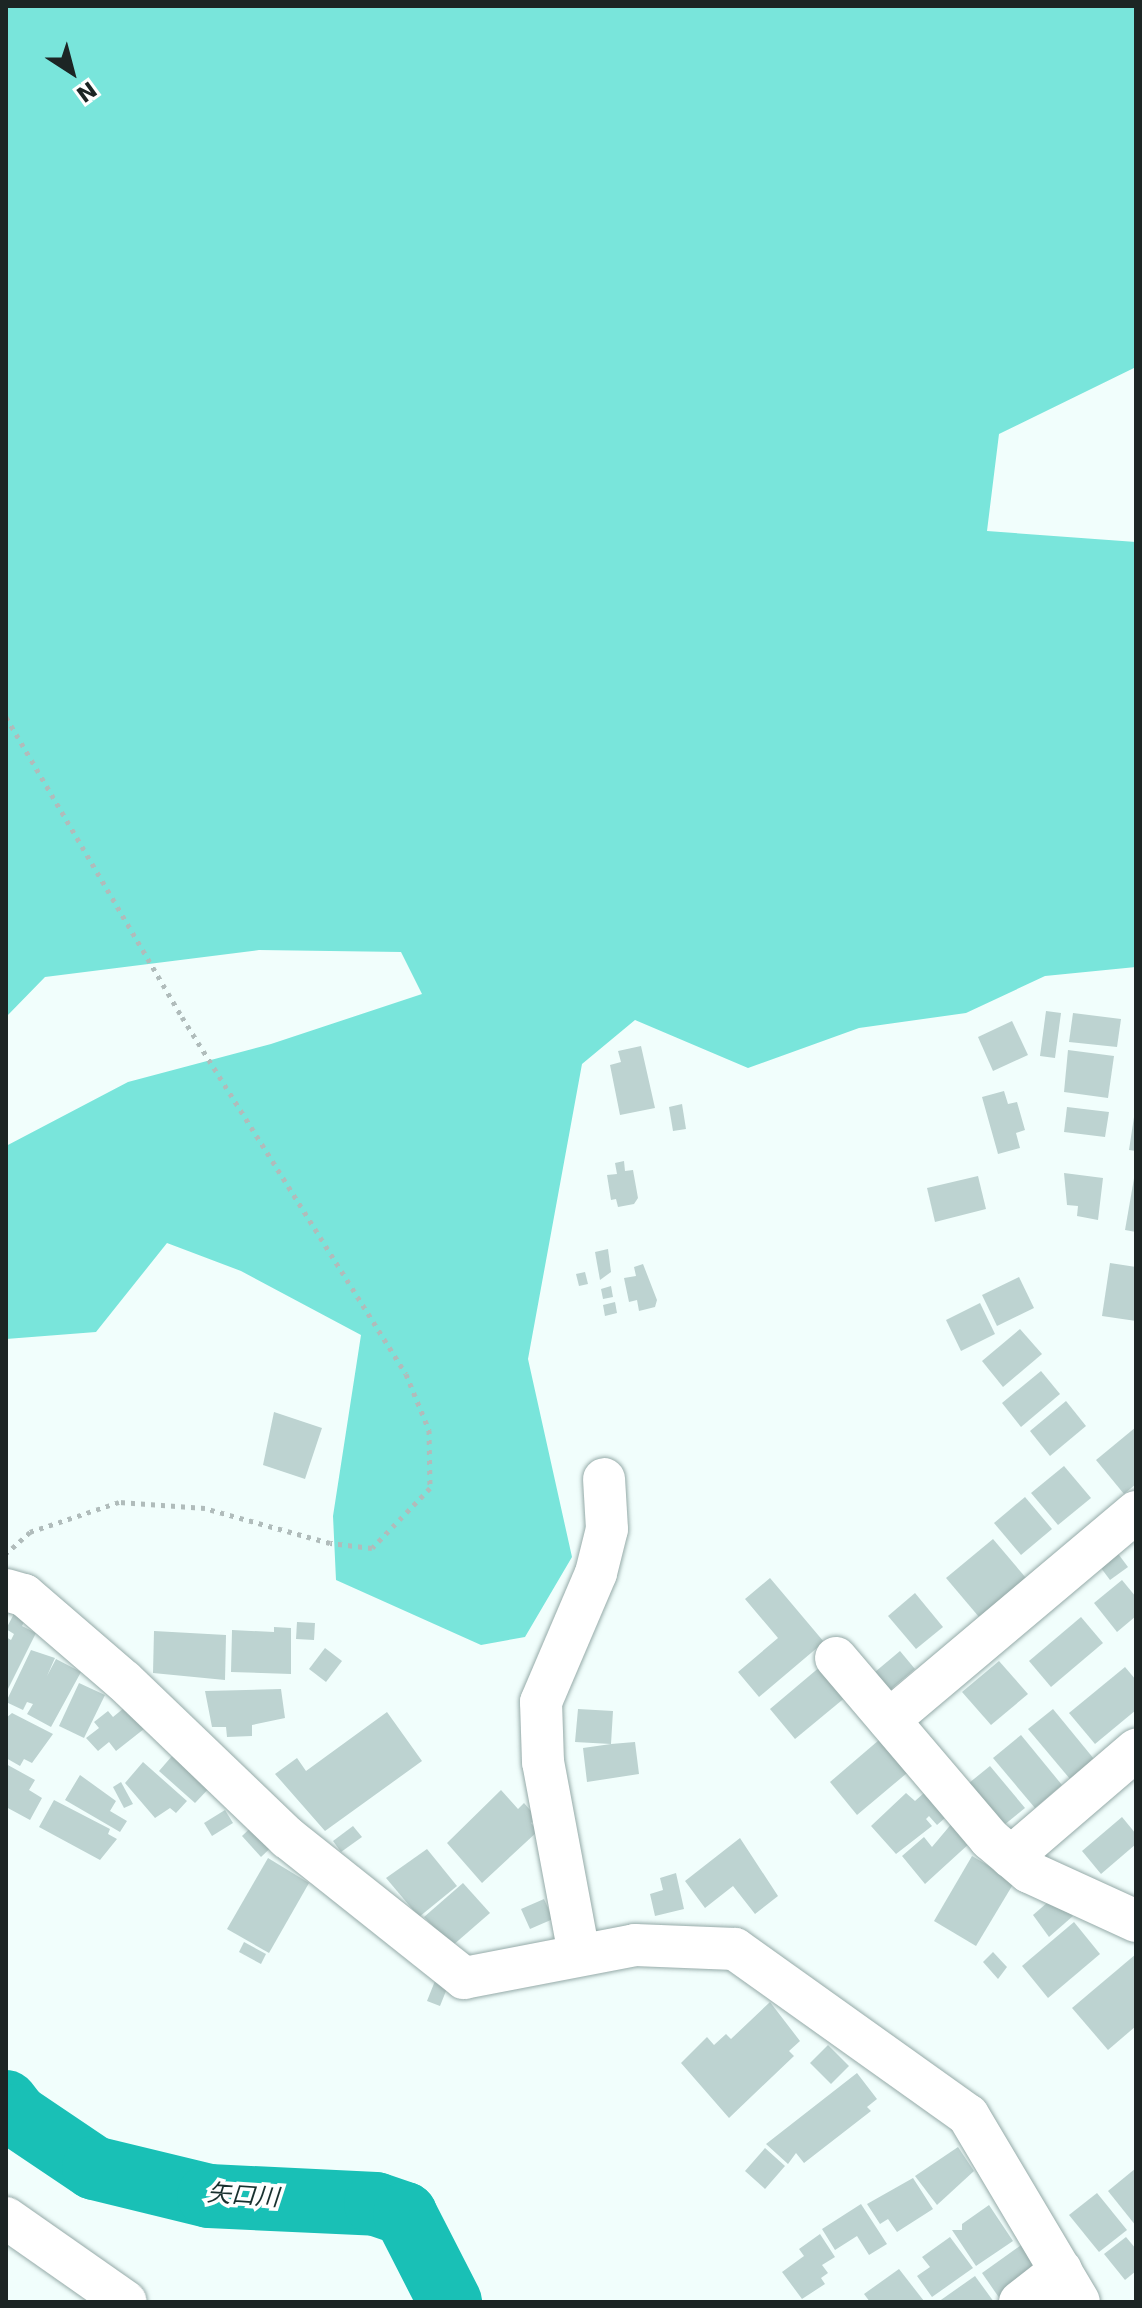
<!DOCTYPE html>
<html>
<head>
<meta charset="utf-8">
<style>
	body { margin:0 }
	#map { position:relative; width:1142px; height:2308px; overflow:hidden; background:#f1fefc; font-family:"DejaVu Sans","Noto Sans JP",sans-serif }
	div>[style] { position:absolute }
	.green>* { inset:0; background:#79e5db }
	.river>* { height:64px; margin:-32px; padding:0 32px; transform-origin:32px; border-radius:32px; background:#19c0b6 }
	.building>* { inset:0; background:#bdd3d1 }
	.path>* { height:5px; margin-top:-2.5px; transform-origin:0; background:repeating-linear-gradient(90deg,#b0bcbb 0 4px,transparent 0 10px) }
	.roads { filter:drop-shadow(0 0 2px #95aaa8) drop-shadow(0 0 2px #95aaa8) }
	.minor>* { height:42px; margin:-21px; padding:0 21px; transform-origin:21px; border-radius:21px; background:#fff }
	span { translate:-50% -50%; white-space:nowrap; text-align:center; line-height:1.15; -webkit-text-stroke:7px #fff; paint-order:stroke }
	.water-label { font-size:24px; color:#19312f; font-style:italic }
	.frame { position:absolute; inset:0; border:8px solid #1c2524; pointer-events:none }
	.north { position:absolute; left:32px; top:32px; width:80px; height:80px; -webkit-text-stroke:6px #fff; paint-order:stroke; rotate:144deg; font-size:22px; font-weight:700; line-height:32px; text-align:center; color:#1c2524 }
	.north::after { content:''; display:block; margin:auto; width:28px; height:36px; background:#1c2524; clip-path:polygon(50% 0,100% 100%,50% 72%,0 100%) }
</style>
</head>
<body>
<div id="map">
	<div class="green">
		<div style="clip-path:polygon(6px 6px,1136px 6px,1136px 367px,999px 434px,987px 531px,1136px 542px,1136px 967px,1045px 976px,966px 1013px,859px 1028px,748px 1068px,635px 1020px,582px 1064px,528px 1359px,572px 1557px,525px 1637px,481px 1645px,336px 1580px,333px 1516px,361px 1335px,241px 1271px,167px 1243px,96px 1332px,6px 1339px,6px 1146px,128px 1082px,271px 1044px,422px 994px,401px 952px,259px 950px,45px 977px,6px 1017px)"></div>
	</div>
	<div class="river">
		<div style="left:6px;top:2102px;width:18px;rotate:52deg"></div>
		<div style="left:17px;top:2116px;width:93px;rotate:34deg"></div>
		<div style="left:94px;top:2168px;width:118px;rotate:13.7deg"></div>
		<div style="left:209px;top:2196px;width:167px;rotate:2.7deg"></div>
		<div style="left:376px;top:2204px;width:31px;rotate:19deg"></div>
		<div style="left:405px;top:2214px;width:99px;rotate:62.9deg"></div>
	</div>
	<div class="building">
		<div style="clip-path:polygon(1046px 1011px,1061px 1013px,1055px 1058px,1040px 1056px)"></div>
		<div style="clip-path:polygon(1073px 1013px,1121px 1019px,1117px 1047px,1069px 1042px)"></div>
		<div style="clip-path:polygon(1012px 1021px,1028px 1055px,993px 1071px,978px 1037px)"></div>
		<div style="clip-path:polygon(641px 1046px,655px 1108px,620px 1115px,610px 1065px,621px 1062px,618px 1051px)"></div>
		<div style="clip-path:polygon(1068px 1050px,1114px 1056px,1108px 1098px,1064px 1092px)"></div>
		<div style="clip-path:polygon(1004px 1091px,1008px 1104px,1017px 1102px,1025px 1130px,1016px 1133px,1020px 1148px,998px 1154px,982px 1097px)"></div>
		<div style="clip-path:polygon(682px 1104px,686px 1129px,673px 1131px,669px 1107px)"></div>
		<div style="clip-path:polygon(1067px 1107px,1109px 1112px,1105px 1137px,1064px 1132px)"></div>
		<div style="clip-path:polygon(1134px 1117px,1136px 1117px,1136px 1151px,1129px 1150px)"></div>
		<div style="clip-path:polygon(624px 1161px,625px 1171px,633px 1170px,638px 1198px,634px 1204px,618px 1207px,616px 1199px,611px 1200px,607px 1175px,617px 1174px,615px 1163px)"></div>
		<div style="clip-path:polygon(1136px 1167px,1136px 1232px,1125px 1230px)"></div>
		<div style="clip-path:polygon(1064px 1173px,1103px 1178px,1098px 1220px,1077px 1216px,1078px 1206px,1067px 1205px)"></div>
		<div style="clip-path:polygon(978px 1176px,986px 1209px,935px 1222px,927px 1188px)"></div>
		<div style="clip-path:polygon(608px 1249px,611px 1272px,600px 1280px,595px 1252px)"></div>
		<div style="clip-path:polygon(1110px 1263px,1136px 1267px,1136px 1321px,1102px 1316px)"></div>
		<div style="clip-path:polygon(643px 1264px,657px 1300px,655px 1307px,639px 1311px,637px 1300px,629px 1302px,624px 1278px,636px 1276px,634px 1267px)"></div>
		<div style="clip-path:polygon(585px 1272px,588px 1284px,579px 1286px,576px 1274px)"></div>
		<div style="clip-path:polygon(1019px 1277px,1034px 1308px,997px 1326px,982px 1295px)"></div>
		<div style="clip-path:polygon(611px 1286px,613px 1297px,603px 1299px,601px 1289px)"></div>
		<div style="clip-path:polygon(615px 1302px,617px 1313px,605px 1316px,603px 1305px)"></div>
		<div style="clip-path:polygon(980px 1303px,995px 1334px,961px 1351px,946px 1320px)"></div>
		<div style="clip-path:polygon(1020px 1329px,1042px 1354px,1003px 1387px,982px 1361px)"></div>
		<div style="clip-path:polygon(1041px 1371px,1060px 1394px,1021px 1427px,1002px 1403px)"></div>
		<div style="clip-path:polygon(1066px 1401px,1086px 1426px,1050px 1456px,1030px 1431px)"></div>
		<div style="clip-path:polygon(274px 1412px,322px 1428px,305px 1479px,263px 1465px)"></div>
		<div style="clip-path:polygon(1136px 1427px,1136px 1484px,1124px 1494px,1096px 1460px)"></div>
		<div style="clip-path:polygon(1064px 1466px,1091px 1498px,1058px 1525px,1031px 1493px)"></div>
		<div style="clip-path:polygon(1025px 1497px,1052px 1529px,1021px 1555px,994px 1523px)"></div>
		<div style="clip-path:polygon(993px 1539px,1026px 1578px,979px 1617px,946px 1578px)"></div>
		<div style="clip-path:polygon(1116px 1551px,1128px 1567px,1110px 1580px,1098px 1564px)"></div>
		<div style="clip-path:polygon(770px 1578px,824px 1642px,759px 1697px,738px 1672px,778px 1638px,745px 1599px)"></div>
		<div style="clip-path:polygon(1122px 1580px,1136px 1597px,1136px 1616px,1117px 1632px,1094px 1603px)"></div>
		<div style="clip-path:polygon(915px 1593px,943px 1627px,916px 1649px,888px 1616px)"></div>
		<div style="clip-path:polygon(16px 1610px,27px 1616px,22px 1626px,36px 1633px,6px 1693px,6px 1637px,11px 1640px,14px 1634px,6px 1629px)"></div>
		<div style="clip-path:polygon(1081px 1617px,1103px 1643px,1051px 1687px,1029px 1661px)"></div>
		<div style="clip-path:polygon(297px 1622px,315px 1623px,314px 1640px,296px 1639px)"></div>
		<div style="clip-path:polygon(274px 1627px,291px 1628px,291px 1674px,231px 1672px,232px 1630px,274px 1632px)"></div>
		<div style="clip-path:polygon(154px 1631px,226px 1635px,225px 1680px,153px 1673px)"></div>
		<div style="clip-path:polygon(325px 1648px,342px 1661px,326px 1682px,309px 1669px)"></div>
		<div style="clip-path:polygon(31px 1650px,55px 1658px,47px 1676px,56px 1659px,81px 1672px,51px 1727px,27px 1714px,33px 1704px,27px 1702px,23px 1710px,6px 1702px)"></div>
		<div style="clip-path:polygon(900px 1651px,915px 1669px,890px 1690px,875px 1672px)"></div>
		<div style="clip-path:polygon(999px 1661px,1028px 1694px,991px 1725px,962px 1692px)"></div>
		<div style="clip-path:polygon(821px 1666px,847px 1696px,795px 1739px,770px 1709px)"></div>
		<div style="clip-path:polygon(1125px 1667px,1136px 1680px,1136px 1710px,1095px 1744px,1069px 1713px)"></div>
		<div style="clip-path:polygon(79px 1683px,105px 1695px,84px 1738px,59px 1726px)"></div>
		<div style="clip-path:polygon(281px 1689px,285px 1718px,252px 1725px,252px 1736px,227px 1737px,226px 1727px,212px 1727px,205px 1691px)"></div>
		<div style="clip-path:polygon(130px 1703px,149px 1725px,116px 1751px,109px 1742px,98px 1751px,86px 1738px,99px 1728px,94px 1722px,108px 1711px,113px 1717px)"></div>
		<div style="clip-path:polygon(578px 1709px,613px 1711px,611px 1744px,635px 1742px,639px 1774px,587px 1782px,583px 1748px,611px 1744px,575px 1742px)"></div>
		<div style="clip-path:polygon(1053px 1709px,1094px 1759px,1070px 1779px,1028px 1729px)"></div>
		<div style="clip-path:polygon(387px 1712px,422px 1761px,325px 1831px,275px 1774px,297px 1758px,306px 1771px)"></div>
		<div style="clip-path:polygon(12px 1713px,53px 1734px,32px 1763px,24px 1759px,20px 1766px,6px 1758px,6px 1718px)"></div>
		<div style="clip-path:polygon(1021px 1735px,1062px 1785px,1035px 1808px,993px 1758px)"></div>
		<div style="clip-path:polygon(879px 1740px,907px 1773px,857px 1815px,830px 1782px)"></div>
		<div style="clip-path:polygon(179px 1748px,216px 1781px,195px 1803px,159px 1771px)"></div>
		<div style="clip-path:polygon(143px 1762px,187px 1801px,176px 1813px,170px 1808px,155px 1818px,125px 1783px)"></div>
		<div style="clip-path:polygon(6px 1764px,35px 1780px,29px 1790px,42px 1798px,30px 1820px,6px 1807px)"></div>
		<div style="clip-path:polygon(990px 1766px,1025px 1808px,1004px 1825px,969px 1783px)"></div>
		<div style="clip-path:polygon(80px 1775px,116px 1801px,110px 1811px,127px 1821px,120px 1832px,65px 1800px)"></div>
		<div style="clip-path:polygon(121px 1782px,133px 1804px,124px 1808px,113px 1787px)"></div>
		<div style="clip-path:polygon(933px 1785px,954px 1810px,937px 1825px,929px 1816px,926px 1819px,932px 1826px,896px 1854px,871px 1826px,906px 1793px,915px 1801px)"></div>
		<div style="clip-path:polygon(501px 1790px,518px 1809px,524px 1803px,537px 1818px,531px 1823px,538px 1831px,482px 1883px,447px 1843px)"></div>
		<div style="clip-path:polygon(54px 1800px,110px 1829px,108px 1834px,117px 1839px,100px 1860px,39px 1827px)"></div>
		<div style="clip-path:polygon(225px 1810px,233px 1823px,212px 1836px,204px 1823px)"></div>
		<div style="clip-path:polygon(262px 1817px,281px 1838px,261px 1857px,242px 1836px)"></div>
		<div style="clip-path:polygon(1122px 1817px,1136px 1834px,1136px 1844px,1101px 1874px,1082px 1851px)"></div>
		<div style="clip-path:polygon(953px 1822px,971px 1842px,925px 1884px,902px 1856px,924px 1837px,932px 1847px)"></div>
		<div style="clip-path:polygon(353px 1826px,362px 1837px,341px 1852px,333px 1841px)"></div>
		<div style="clip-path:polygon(740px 1838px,778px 1896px,755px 1914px,733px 1886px,705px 1908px,685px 1881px)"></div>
		<div style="clip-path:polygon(427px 1849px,457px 1886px,419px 1917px,386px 1878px)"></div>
		<div style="clip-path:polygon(972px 1856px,1015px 1881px,976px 1946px,934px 1921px)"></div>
		<div style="clip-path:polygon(268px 1858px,309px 1883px,269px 1953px,227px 1929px)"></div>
		<div style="clip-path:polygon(676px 1873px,684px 1909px,655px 1916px,650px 1894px,663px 1890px,660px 1878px)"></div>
		<div style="clip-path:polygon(463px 1883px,490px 1913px,452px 1946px,424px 1917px)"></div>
		<div style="clip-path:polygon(1055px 1896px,1073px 1916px,1049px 1937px,1033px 1915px)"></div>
		<div style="clip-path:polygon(544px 1899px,553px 1919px,530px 1929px,521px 1909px)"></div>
		<div style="clip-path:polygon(1074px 1922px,1100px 1954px,1048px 1998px,1022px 1966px)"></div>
		<div style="clip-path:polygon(244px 1942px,266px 1954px,261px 1964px,239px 1952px)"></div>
		<div style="clip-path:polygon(993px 1952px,1007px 1967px,998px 1979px,983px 1962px)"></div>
		<div style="clip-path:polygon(1136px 1954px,1136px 2026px,1108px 2050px,1072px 2008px)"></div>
		<div style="clip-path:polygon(435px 1981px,448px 1986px,440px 2006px,427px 2001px)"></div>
		<div style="clip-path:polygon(770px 2002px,800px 2041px,789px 2051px,794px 2056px,729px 2118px,681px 2063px,707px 2037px,714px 2045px,726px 2034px,731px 2039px)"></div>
		<div style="clip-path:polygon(828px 2045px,849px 2066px,831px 2084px,810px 2063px)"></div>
		<div style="clip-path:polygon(857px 2073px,877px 2099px,867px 2107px,871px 2111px,804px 2163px,796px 2153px,788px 2164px,766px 2144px)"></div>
		<div style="clip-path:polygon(958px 2147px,974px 2171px,937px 2205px,915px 2176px)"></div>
		<div style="clip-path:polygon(765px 2148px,785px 2166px,765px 2189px,745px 2171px)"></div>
		<div style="clip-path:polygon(1136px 2168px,1136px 2226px,1108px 2191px)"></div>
		<div style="clip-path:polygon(913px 2178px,933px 2209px,897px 2232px,888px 2219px,880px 2224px,867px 2204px)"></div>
		<div style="clip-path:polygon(1097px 2193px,1127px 2230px,1099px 2252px,1069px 2215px)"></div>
		<div style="clip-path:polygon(861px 2204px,887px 2244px,869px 2255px,857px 2236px,835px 2250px,822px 2229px)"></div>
		<div style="clip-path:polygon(989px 2205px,1013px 2241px,976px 2266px,952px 2230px,962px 2230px,962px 2224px)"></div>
		<div style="clip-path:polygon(820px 2234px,835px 2257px,822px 2265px,828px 2273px,821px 2278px,825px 2284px,802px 2299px,782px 2272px,804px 2256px,799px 2249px)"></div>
		<div style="clip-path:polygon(950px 2237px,973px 2268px,932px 2297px,917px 2276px,930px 2267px,922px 2257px)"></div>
		<div style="clip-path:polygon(1126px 2237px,1136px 2249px,1136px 2271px,1125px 2280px,1104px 2254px)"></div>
		<div style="clip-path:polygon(1024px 2243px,1037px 2263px,1000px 2299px,982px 2273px)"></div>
		<div style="clip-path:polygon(899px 2269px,924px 2301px,870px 2302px,864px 2294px)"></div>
		<div style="clip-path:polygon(975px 2276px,994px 2302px,938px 2302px)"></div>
	</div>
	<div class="path">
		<div style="left:6px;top:717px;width:348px;rotate:59.6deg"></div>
		<div style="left:182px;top:1017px;width:421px;rotate:57.9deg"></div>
		<div style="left:406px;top:1374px;width:61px;rotate:67.7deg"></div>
		<div style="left:429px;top:1430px;width:58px;rotate:89deg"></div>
		<div style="left:430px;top:1488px;width:83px;rotate:134deg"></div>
		<div style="left:372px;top:1548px;width:42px;rotate:-173.2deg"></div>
		<div style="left:330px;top:1543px;width:130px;rotate:-164.4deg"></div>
		<div style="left:205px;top:1508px;width:86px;rotate:-176deg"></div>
		<div style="left:119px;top:1502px;width:94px;rotate:161.4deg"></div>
		<div style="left:30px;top:1532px;width:31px;rotate:138deg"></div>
	</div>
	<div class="roads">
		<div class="minor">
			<div style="left:6px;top:1590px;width:19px;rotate:16deg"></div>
			<div style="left:24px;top:1595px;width:132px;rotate:40.7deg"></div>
			<div style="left:124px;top:1681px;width:227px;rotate:43.8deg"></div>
			<div style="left:288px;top:1838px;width:225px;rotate:38.5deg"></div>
			<div style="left:464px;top:1978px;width:174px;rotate:-10.9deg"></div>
			<div style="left:635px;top:1945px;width:100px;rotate:2.3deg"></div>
			<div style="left:735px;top:1949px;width:286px;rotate:35.5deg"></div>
			<div style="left:968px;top:2115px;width:217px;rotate:59.3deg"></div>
			<div style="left:836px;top:1658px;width:238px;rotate:49.6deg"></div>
			<div style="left:990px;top:1839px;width:51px;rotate:40.2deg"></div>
			<div style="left:1029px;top:1872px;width:118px;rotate:24.6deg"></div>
			<div style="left:889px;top:1720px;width:323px;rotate:-40.1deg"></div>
			<div style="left:1011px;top:1857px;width:165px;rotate:-40.6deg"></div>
			<div style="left:579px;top:1954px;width:195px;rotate:-100.6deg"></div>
			<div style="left:543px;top:1762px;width:60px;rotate:-91.9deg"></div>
			<div style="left:541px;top:1702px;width:140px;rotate:-66.9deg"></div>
			<div style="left:596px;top:1573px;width:45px;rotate:-76deg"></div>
			<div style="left:607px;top:1529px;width:50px;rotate:-93.4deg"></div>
			<div style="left:6px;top:2218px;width:146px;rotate:35deg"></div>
			<div style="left:1020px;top:2302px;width:52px;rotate:-38deg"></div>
		</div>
	</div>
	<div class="water-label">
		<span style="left:243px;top:2196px;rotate:4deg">矢口川</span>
	</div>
	<div class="frame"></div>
	<div class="north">N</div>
</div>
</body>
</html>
